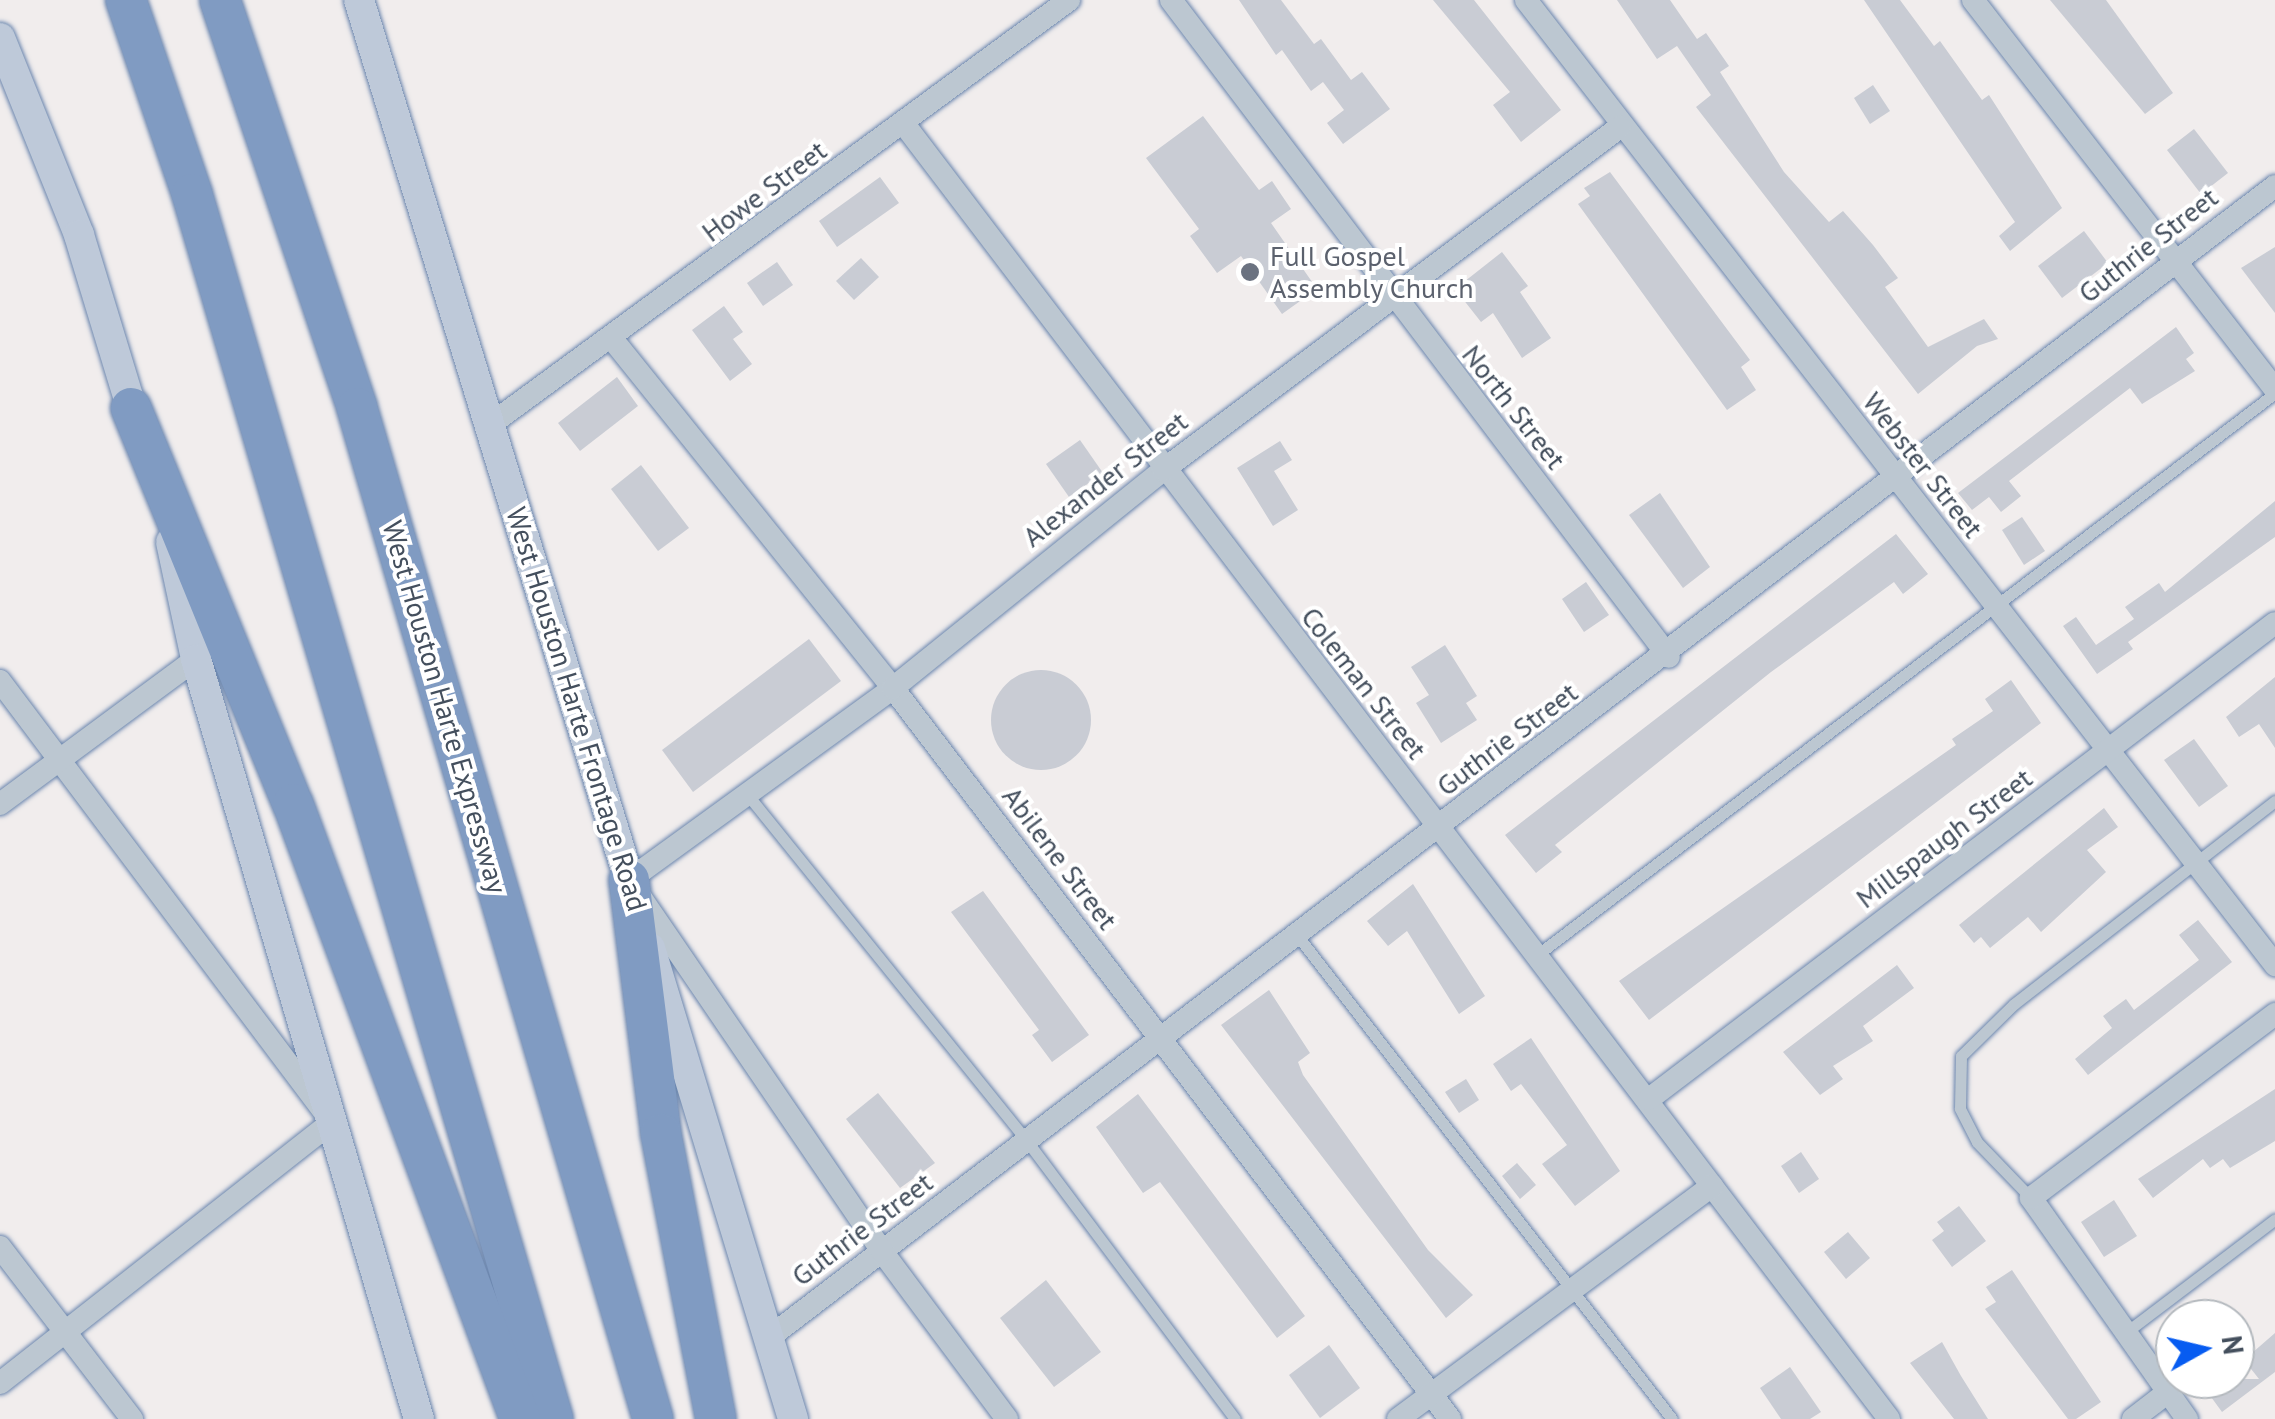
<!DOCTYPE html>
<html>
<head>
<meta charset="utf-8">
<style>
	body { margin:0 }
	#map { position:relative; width:2275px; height:1419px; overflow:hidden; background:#f1eded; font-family:"PT Sans",sans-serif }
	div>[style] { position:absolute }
	.building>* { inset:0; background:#c9ccd4 }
	.round { border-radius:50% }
	.roads { filter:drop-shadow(0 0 2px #6b86ae) drop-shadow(0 0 2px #6b86ae) }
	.lane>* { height:11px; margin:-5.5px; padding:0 5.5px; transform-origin:5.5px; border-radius:5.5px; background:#bcc7d1 }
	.street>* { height:22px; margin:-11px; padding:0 11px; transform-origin:11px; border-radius:11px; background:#bcc7d1 }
	.secondary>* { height:30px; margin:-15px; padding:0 15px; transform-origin:15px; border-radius:15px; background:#bec9d9 }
	.highway>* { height:40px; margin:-20px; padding:0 20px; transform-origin:20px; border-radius:20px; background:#809bc2 }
	.dots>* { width:28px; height:28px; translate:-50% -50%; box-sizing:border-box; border:5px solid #fff; border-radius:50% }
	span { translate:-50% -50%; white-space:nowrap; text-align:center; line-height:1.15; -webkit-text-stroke:8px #fff; paint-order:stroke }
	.street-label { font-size:28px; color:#444f5d }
	.worship-label { font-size:28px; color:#5b616d }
	.left { translate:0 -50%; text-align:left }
	.north { position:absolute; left:2155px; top:1299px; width:100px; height:100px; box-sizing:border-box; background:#fff; border:2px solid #b4b9be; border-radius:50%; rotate:82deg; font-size:28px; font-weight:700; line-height:40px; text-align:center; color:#444f5d }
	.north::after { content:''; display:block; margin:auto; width:35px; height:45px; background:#075cf1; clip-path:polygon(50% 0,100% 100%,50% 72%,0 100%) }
</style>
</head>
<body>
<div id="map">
	<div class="building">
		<div style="clip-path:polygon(1239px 0,1281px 0,1314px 44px,1321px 39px,1351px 80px,1362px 72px,1390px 109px,1343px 144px,1327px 123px,1344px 110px,1323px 82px,1311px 91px,1282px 50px,1276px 55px)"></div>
		<div style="clip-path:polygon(1433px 0,1474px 0,1561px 110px,1521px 142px,1493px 105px,1510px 92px)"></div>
		<div style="clip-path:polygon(1617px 0,1670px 0,1697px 39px,1706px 33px,1729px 66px,1720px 72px,1784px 172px,1829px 222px,1843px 211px,1873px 245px,1898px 278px,1885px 287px,1928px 347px,1984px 319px,1998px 339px,1977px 346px,1918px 394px,1696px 107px,1711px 95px,1677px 46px,1657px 59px)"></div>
		<div style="clip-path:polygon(1864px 0,1900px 0,1934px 46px,1940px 41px,1982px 100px,1989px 95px,2062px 208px,2010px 251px,1999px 236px,2015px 222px)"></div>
		<div style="clip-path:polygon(2050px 0,2106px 0,2173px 93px,2145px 114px)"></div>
		<div style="clip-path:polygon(1873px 85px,1890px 111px,1870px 124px,1854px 98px)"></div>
		<div style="clip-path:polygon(1203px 116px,1259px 190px,1272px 181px,1291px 209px,1271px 223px,1317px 289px,1282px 314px,1241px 256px,1217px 273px,1190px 236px,1199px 229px,1146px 158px)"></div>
		<div style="clip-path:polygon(2194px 129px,2228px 173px,2201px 194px,2167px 150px)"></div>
		<div style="clip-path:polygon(1610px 172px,1750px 360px,1741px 367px,1756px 390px,1727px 410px,1578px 204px,1590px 196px,1584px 188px)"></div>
		<div style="clip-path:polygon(880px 177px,899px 203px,837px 247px,819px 221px)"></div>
		<div style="clip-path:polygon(2084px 231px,2108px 263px,2062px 298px,2038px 266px)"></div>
		<div style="clip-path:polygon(2275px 247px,2275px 313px,2241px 268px)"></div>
		<div style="clip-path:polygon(1502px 252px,1528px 286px,1520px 292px,1551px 338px,1522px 358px,1493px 313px,1481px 322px,1455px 289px)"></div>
		<div style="clip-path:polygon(861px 258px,879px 277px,854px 300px,836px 281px)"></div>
		<div style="clip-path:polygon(777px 262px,793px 285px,763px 306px,747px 283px)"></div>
		<div style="clip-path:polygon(724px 306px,743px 332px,733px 339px,752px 364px,730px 381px,692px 330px)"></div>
		<div style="clip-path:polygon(2176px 327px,2194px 353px,2186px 359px,2195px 371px,2142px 404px,2130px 388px,2009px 481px,2021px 496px,2001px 512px,1989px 497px,1972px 510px,1958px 493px)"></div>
		<div style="clip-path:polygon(617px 377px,638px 406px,580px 451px,558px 423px)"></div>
		<div style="clip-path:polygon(1080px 440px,1103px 473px,1069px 497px,1046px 464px)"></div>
		<div style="clip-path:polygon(1280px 441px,1292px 460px,1274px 471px,1298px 510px,1273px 526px,1237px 468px)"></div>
		<div style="clip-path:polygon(641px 465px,689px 528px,658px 551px,611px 489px)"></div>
		<div style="clip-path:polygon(1660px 493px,1710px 567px,1683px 588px,1629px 515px)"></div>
		<div style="clip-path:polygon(2275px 501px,2275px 537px,2128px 642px,2133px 649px,2097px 674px,2063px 626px,2076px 617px,2096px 645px,2134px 619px,2125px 607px,2159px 583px,2165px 592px)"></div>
		<div style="clip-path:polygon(2022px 517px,2045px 551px,2024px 565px,2002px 530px)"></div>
		<div style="clip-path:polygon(1896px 534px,1928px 574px,1903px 594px,1894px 582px,1771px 672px,1555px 845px,1562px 852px,1536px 873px,1505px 835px)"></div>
		<div style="clip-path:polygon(1586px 582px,1609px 615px,1584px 632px,1562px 599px)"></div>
		<div style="clip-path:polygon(809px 639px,841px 681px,693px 792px,662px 750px)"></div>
		<div style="clip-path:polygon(1445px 645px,1477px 696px,1466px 703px,1477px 720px,1441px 743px,1416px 703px,1429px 695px,1411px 667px)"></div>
		<div class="round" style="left:991px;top:670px;width:100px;height:100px"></div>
		<div style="clip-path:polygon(2275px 677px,2275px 748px,2259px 724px,2239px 737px,2226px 717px)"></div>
		<div style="clip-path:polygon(2011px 680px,2041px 723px,1649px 1020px,1619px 981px,1956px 745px,1952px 739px,1993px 711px,1985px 699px)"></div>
		<div style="clip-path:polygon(2194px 739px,2228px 786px,2199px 807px,2164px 760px)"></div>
		<div style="clip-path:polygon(2104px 808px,2118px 827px,2087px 850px,2106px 872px,2041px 932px,2028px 917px,1990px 948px,1981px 937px,1974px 943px,1959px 925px)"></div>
		<div style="clip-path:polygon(1413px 884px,1485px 996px,1459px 1014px,1407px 931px,1388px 946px,1367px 921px)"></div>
		<div style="clip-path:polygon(983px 891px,1089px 1035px,1052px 1062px,1032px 1035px,1039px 1030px,951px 912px)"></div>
		<div style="clip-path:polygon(2198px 920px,2232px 962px,2088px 1075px,2075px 1059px,2112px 1028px,2103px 1016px,2126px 999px,2134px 1010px,2199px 960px,2179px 935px)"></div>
		<div style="clip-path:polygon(1897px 965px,1914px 988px,1863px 1026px,1873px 1041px,1833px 1066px,1843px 1079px,1820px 1095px,1783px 1052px)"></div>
		<div style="clip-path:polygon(1269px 990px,1310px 1053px,1298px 1062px,1303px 1075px,1428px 1250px,1473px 1295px,1446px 1318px,1221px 1025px)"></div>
		<div style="clip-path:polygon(1531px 1038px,1620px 1171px,1575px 1206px,1542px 1164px,1567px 1145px,1521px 1084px,1511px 1091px,1493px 1064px)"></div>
		<div style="clip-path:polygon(1466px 1079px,1479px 1100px,1459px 1113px,1445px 1092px)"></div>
		<div style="clip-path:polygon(2275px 1089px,2275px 1141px,2230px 1168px,2223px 1159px,2210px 1168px,2203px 1159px,2153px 1198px,2138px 1179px)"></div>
		<div style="clip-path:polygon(878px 1093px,935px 1163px,900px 1188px,846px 1119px)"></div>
		<div style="clip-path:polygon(1138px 1094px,1305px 1316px,1277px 1338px,1160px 1182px,1143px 1193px,1096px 1127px)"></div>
		<div style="clip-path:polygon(1801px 1152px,1819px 1179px,1799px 1193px,1781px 1166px)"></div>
		<div style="clip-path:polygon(1517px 1163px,1536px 1185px,1520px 1199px,1502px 1176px)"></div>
		<div style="clip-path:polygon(2114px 1200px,2137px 1236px,2104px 1257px,2081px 1222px)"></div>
		<div style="clip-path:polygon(1959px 1206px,1986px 1241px,1952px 1267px,1932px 1240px,1944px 1231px,1937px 1222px)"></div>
		<div style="clip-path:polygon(1848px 1232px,1870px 1258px,1846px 1279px,1824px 1252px)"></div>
		<div style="clip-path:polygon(2012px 1270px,2101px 1402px,2076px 1419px,2068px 1419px,1985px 1309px,1996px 1302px,1986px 1287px)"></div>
		<div style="clip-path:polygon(1046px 1280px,1101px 1352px,1054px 1387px,1000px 1318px)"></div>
		<div style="clip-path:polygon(2275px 1333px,2275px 1372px,2222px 1412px,2198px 1379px,2259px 1379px,2244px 1360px)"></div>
		<div style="clip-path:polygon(1942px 1342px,1961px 1376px,1988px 1419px,1954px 1419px,1910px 1363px)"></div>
		<div style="clip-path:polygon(1329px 1345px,1360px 1388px,1320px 1418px,1289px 1375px)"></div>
		<div style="clip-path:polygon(1790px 1367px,1821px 1412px,1810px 1419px,1781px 1419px,1760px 1388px)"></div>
	</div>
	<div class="roads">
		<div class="lane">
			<div style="left:747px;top:794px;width:446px;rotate:51.1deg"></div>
			<div style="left:1027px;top:1141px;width:347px;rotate:53.2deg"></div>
			<div style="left:1297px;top:935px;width:612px;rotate:52.23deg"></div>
			<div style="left:1537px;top:955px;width:928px;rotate:-37.29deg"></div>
			<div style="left:2031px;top:1198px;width:78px;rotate:-134deg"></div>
			<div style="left:1977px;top:1142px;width:38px;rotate:-117deg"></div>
			<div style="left:1960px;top:1108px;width:52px;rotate:-88.9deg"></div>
			<div style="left:1961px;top:1056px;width:74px;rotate:-44.5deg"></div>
			<div style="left:2014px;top:1004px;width:331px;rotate:-37.9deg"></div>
			<div style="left:2125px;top:1333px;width:188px;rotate:-37.2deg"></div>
		</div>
		<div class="street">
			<div style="left:1171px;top:0;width:824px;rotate:52.84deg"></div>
			<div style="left:1526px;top:0;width:1222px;rotate:52.18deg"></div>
			<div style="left:1973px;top:0;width:493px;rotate:52.2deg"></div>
			<div style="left:904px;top:124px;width:1627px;rotate:52.74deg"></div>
			<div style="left:613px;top:340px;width:447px;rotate:51.2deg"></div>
			<div style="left:893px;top:688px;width:919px;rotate:52.69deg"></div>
			<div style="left:491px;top:424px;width:717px;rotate:-36.26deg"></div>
			<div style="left:0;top:681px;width:552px;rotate:53.03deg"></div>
			<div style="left:332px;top:1122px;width:422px;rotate:141.8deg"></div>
			<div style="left:0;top:804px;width:244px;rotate:-36.5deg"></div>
			<div style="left:1649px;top:1099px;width:786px;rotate:-37.25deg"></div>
			<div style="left:0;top:1247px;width:217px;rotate:52.5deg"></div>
			<div style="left:771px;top:1336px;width:1893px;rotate:-37.4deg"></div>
			<div style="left:1007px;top:1419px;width:209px;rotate:-126.7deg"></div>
			<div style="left:882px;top:1251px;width:449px;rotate:-124.3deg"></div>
			<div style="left:629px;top:880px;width:326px;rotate:-36deg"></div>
			<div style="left:893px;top:688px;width:347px;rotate:-38.9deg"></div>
			<div style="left:1163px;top:470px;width:571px;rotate:-36.89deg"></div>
			<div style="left:1398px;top:1419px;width:391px;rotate:-36.6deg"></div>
			<div style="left:2133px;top:1419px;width:44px;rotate:-37.6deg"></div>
			<div style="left:2187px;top:1419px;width:271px;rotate:-125.2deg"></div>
			<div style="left:2031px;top:1198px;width:306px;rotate:-37deg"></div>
		</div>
		<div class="secondary">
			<div style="left:359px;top:0;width:940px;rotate:72.93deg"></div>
			<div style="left:0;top:38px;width:212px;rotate:68.1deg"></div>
			<div style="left:79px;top:235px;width:200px;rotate:73.1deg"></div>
			<div style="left:171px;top:542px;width:120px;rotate:77.9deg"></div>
			<div style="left:196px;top:659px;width:792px;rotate:73.65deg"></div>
			<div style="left:650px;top:948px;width:492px;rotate:73.1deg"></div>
		</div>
		<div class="highway">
			<div style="left:126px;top:0;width:205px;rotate:71.2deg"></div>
			<div style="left:192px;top:194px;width:1277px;rotate:73.58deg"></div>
			<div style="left:220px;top:0;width:430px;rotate:71.4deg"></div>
			<div style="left:357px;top:408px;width:1053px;rotate:73.68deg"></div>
			<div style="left:131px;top:408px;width:428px;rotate:67.8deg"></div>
			<div style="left:293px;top:804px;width:656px;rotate:69.74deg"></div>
			<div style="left:629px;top:880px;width:256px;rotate:82.8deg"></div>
			<div style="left:661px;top:1134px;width:290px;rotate:79.1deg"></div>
		</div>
	</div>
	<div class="dots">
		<div style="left:1250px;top:272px;background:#6b7280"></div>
	</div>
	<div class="street-label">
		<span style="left:764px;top:191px;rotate:-37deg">Howe Street</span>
		<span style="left:2148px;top:245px;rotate:-38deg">Guthrie Street</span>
		<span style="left:1514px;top:407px;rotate:52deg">North Street</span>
		<span style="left:1923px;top:465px;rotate:52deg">Webster Street</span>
		<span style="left:1105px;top:479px;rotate:-38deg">Alexander Street</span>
		<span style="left:1364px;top:683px;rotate:52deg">Coleman Street</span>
		<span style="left:445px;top:707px;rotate:74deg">West Houston Harte Expressway</span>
		<span style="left:577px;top:709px;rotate:73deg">West Houston Harte Frontage Road</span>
		<span style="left:1507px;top:739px;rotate:-37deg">Guthrie Street</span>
		<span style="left:1944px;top:838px;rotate:-37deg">Millspaugh Street</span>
		<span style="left:1060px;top:858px;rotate:53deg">Abilene Street</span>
		<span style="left:862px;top:1229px;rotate:-37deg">Guthrie Street</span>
	</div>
	<div class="worship-label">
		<span class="left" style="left:1270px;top:272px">Full Gospel<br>Assembly Church</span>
	</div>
	<div class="north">N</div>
</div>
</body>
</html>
